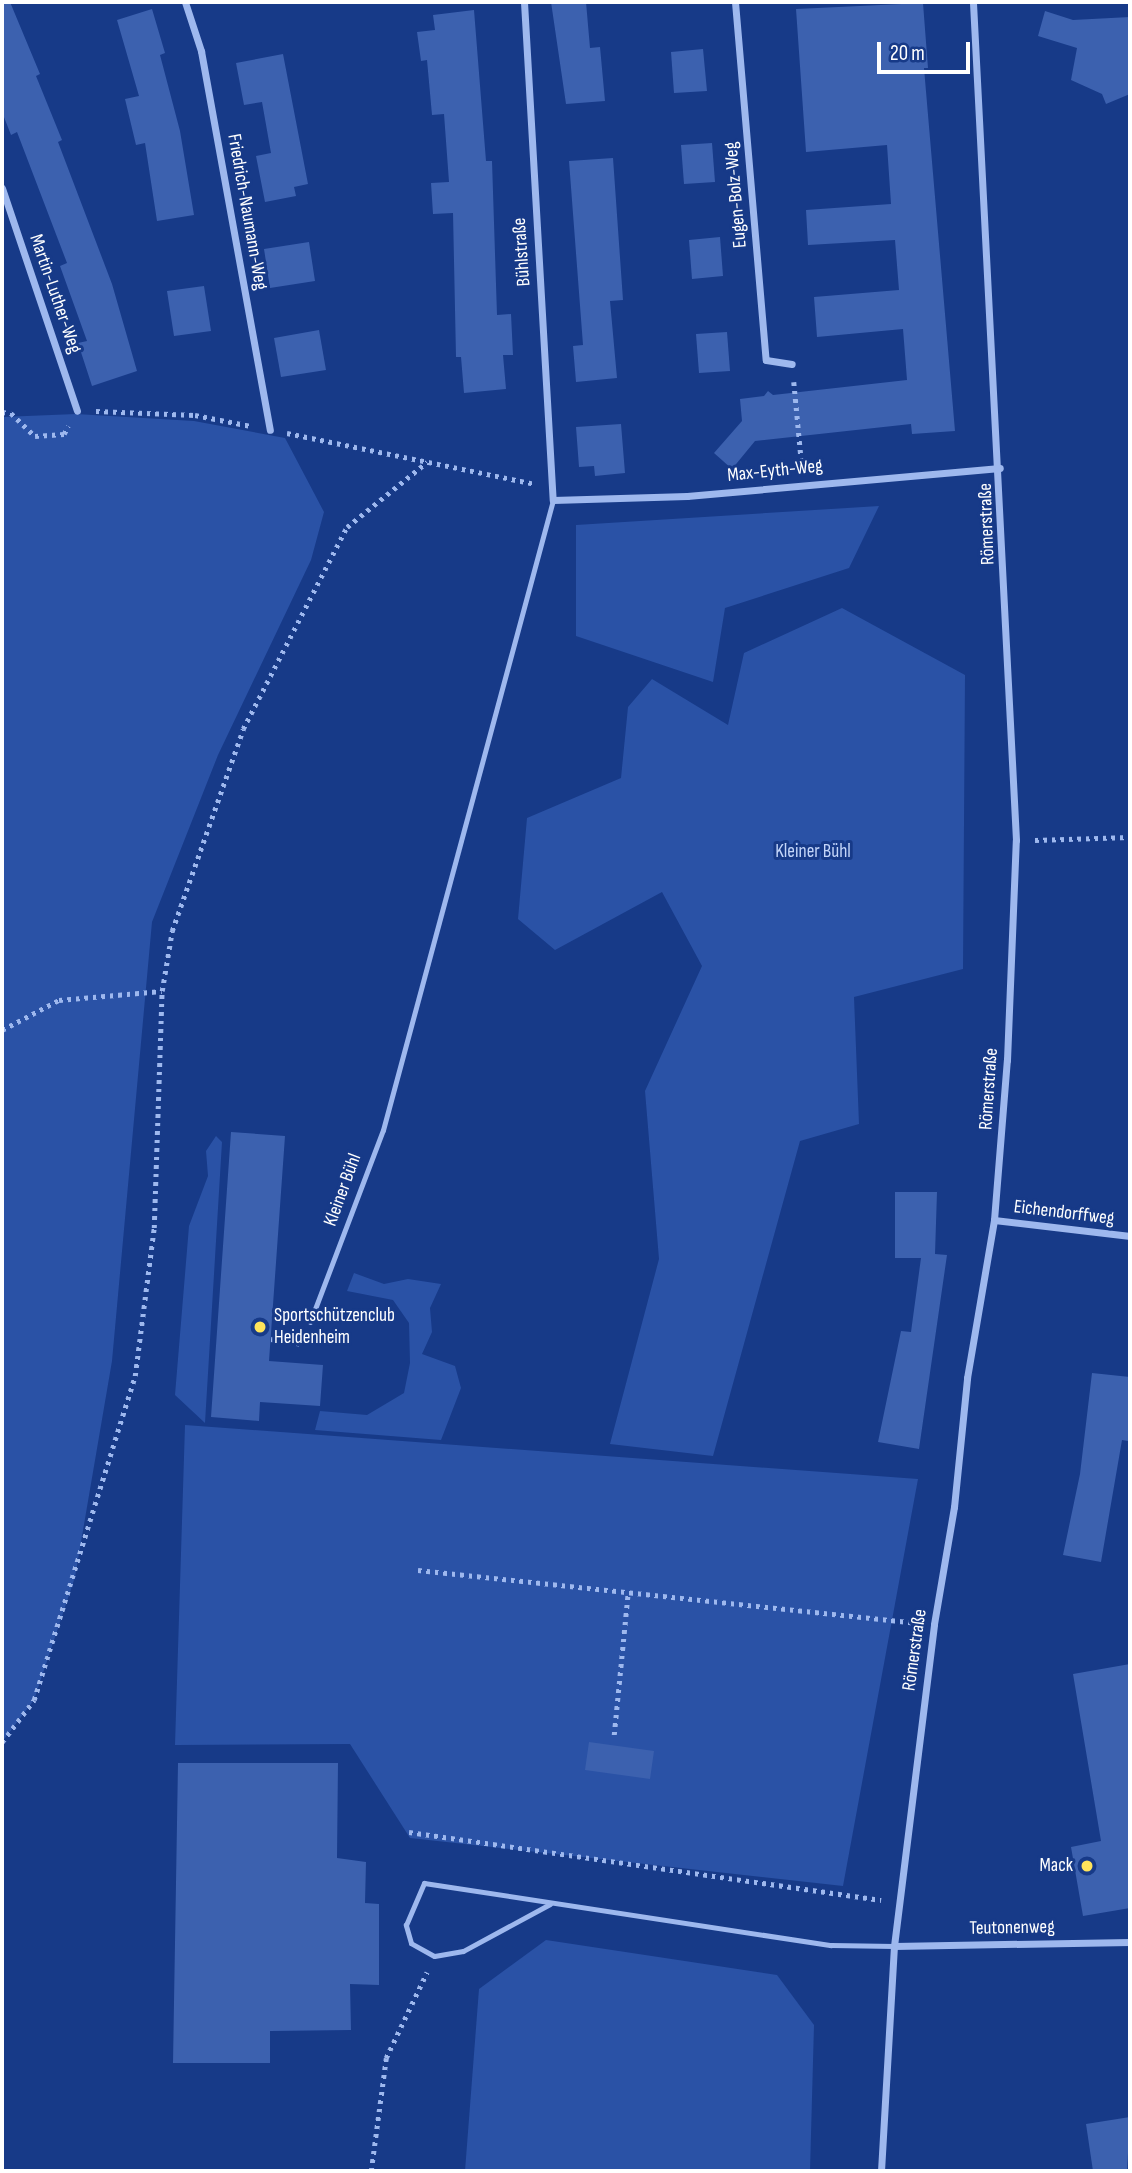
<!DOCTYPE html>
<html>
<head>
<meta charset="utf-8">
<style>
	body { margin:0 }
	#map { position:relative; width:1132px; height:2173px; overflow:hidden; background:#173a88; font-family:"Sofia Sans Condensed",sans-serif }
	div>[style] { position:absolute }
	.green>* { inset:0; background:#2a52a6 }
	.building>* { inset:0; background:#3c61af }
	.path>* { height:4.5px; margin-top:-2.25px; transform-origin:0; background:repeating-linear-gradient(90deg,#9eb8ee 0 3.5px,transparent 0 8.5px) }
	.lane>* { height:5px; margin:-2.5px; padding:0 2.5px; transform-origin:2.5px; border-radius:2.5px; background:#9eb8ee }
	.street>* { height:7px; margin:-3.5px; padding:0 3.5px; transform-origin:3.5px; border-radius:3.5px; background:#9eb8ee }
	.dots>* { width:19px; height:19px; translate:-50% -50%; box-sizing:border-box; border:4px solid #173a88; border-radius:50% }
	span { translate:-50% -50%; white-space:nowrap; text-align:center; line-height:1.15; -webkit-text-stroke:6px #173a88; paint-order:stroke }
	.street-label { font-size:19px; color:#fff }
	.park-label { font-size:19px; color:#c4d6fa }
	.poi-label { font-size:19px; color:#fff }
	.left { translate:0 -50%; text-align:left }
	.right { translate:-100% -50%; text-align:right }
	.frame { position:absolute; inset:0; border:4px solid #fff; pointer-events:none }
	.scale { position:absolute; left:877px; top:42px; width:93px; height:32px; box-sizing:border-box; border:4px solid #fff; border-top:0; padding-left:9px; font-size:21px; line-height:24px; white-space:nowrap; color:#fff; -webkit-text-stroke:5px #173a88; paint-order:stroke }
</style>
</head>
<body>
<div id="map">
	<div class="green">
		<div style="clip-path:polygon(76px 414px,194px 421px,285px 438px,324px 512px,311px 560px,218px 755px,152px 922px,112px 1361px,75px 1577px,34px 1700px,2px 1742px,2px 417px)"></div>
		<div style="clip-path:polygon(879px 506px,849px 568px,725px 608px,713px 682px,576px 636px,576px 525px)"></div>
		<div style="clip-path:polygon(842px 608px,965px 675px,963px 969px,854px 997px,859px 1124px,800px 1141px,713px 1456px,610px 1444px,659px 1259px,645px 1091px,702px 966px,662px 892px,555px 950px,518px 919px,527px 818px,621px 778px,628px 707px,652px 679px,728px 725px,744px 653px)"></div>
		<div style="clip-path:polygon(216px 1136px,222px 1142px,205px 1423px,175px 1395px,189px 1226px,208px 1176px,206px 1151px)"></div>
		<div style="clip-path:polygon(354px 1273px,384px 1284px,408px 1279px,441px 1284px,430px 1308px,432px 1332px,422px 1354px,455px 1366px,461px 1388px,441px 1440px,315px 1430px,320px 1411px,367px 1415px,404px 1393px,410px 1363px,409px 1323px,393px 1300px,347px 1291px)"></div>
		<div style="clip-path:polygon(185px 1425px,918px 1479px,843px 1886px,410px 1838px,350px 1744px,175px 1745px)"></div>
		<div style="clip-path:polygon(546px 1940px,777px 1975px,814px 2025px,810px 2171px,465px 2171px,479px 1989px)"></div>
	</div>
	<div class="building">
		<div style="clip-path:polygon(2px 2px,10px 2px,40px 74px,36px 76px,62px 140px,58px 142px,112px 284px,137px 371px,92px 386px,78px 343px,87px 341px,60px 266px,67px 263px,17px 132px,11px 135px,2px 112px)"></div>
		<div style="clip-path:polygon(551px 2px,586px 2px,590px 48px,600px 47px,605px 101px,566px 104px)"></div>
		<div style="clip-path:polygon(923px 3px,928px 68px,924px 68px,955px 431px,912px 434px,911px 424px,755px 441px,732px 469px,714px 453px,742px 421px,740px 399px,764px 396px,768px 391px,773px 395px,907px 380px,903px 329px,817px 337px,814px 297px,899px 290px,895px 240px,808px 245px,806px 210px,891px 204px,887px 145px,806px 152px,796px 9px)"></div>
		<div style="clip-path:polygon(152px 9px,165px 53px,160px 55px,180px 131px,194px 215px,157px 221px,145px 143px,136px 145px,125px 99px,139px 96px,117px 20px)"></div>
		<div style="clip-path:polygon(474px 10px,486px 161px,492px 161px,497px 315px,511px 314px,513px 355px,503px 355px,506px 389px,464px 393px,461px 357px,456px 357px,453px 213px,433px 214px,431px 183px,449px 182px,444px 114px,432px 115px,427px 60px,421px 61px,417px 32px,435px 30px,433px 15px)"></div>
		<div style="clip-path:polygon(1045px 11px,1073px 20px,1130px 17px,1130px 94px,1106px 104px,1102px 94px,1071px 80px,1077px 48px,1038px 36px)"></div>
		<div style="clip-path:polygon(703px 49px,707px 91px,674px 93px,671px 52px)"></div>
		<div style="clip-path:polygon(283px 54px,308px 184px,294px 187px,296px 196px,265px 202px,256px 156px,271px 153px,262px 102px,244px 105px,236px 63px)"></div>
		<div style="clip-path:polygon(712px 143px,715px 182px,684px 184px,681px 145px)"></div>
		<div style="clip-path:polygon(613px 158px,623px 300px,610px 301px,617px 378px,576px 382px,573px 346px,583px 345px,569px 161px)"></div>
		<div style="clip-path:polygon(720px 237px,723px 276px,692px 279px,689px 240px)"></div>
		<div style="clip-path:polygon(309px 242px,315px 281px,270px 288px,264px 249px)"></div>
		<div style="clip-path:polygon(204px 286px,211px 331px,174px 336px,167px 291px)"></div>
		<div style="clip-path:polygon(319px 330px,326px 370px,281px 377px,274px 338px)"></div>
		<div style="clip-path:polygon(727px 332px,730px 371px,699px 373px,696px 334px)"></div>
		<div style="clip-path:polygon(621px 424px,625px 473px,595px 476px,594px 466px,579px 467px,576px 427px)"></div>
		<div style="clip-path:polygon(231px 1132px,285px 1136px,269px 1361px,323px 1365px,320px 1406px,260px 1402px,259px 1421px,211px 1417px)"></div>
		<div style="clip-path:polygon(895px 1192px,937px 1192px,935px 1254px,947px 1255px,919px 1449px,878px 1442px,901px 1331px,911px 1332px,921px 1258px,895px 1258px)"></div>
		<div style="clip-path:polygon(1092px 1373px,1130px 1377px,1128px 1441px,1122px 1440px,1101px 1562px,1063px 1555px,1080px 1474px)"></div>
		<div style="clip-path:polygon(1130px 1664px,1130px 1908px,1083px 1916px,1071px 1847px,1101px 1841px,1073px 1674px)"></div>
		<div style="clip-path:polygon(589px 1742px,654px 1751px,650px 1779px,585px 1770px)"></div>
		<div style="clip-path:polygon(178px 1763px,338px 1763px,337px 1858px,366px 1862px,365px 1903px,379px 1904px,379px 1985px,350px 1984px,351px 2030px,270px 2031px,270px 2063px,173px 2063px)"></div>
		<div style="clip-path:polygon(1130px 2117px,1127px 2171px,1093px 2171px,1086px 2124px)"></div>
	</div>
	<div class="path">
		<div style="left:794px;top:382px;width:85px;rotate:84.6deg"></div>
		<div style="left:96px;top:411px;width:99px;rotate:2.3deg"></div>
		<div style="left:195px;top:415px;width:57px;rotate:11.1deg"></div>
		<div style="left:2px;top:412px;width:9px;rotate:6deg"></div>
		<div style="left:11px;top:413px;width:33px;rotate:44deg"></div>
		<div style="left:35px;top:436px;width:29px;rotate:-4deg"></div>
		<div style="left:64px;top:434px;width:9px;rotate:-63deg"></div>
		<div style="left:287px;top:433px;width:253px;rotate:11.6deg"></div>
		<div style="left:1035px;top:840px;width:95px;rotate:-1.8deg"></div>
		<div style="left:2px;top:1030px;width:64px;rotate:-27.8deg"></div>
		<div style="left:59px;top:1000px;width:103px;rotate:-5deg"></div>
		<div style="left:271px;top:1339px;width:32px;rotate:9deg"></div>
		<div style="left:303px;top:1344px;width:8px;rotate:-76deg"></div>
		<div style="left:418px;top:1570px;width:503px;rotate:6.05deg"></div>
		<div style="left:614px;top:1735px;width:144px;rotate:-84.4deg"></div>
		<div style="left:2px;top:1742px;width:53px;rotate:-52.7deg"></div>
		<div style="left:34px;top:1700px;width:339px;rotate:-72.7deg"></div>
		<div style="left:135px;top:1376px;width:149px;rotate:-82.7deg"></div>
		<div style="left:154px;top:1228px;width:237px;rotate:-88.1deg"></div>
		<div style="left:162px;top:991px;width:61px;rotate:-80.5deg"></div>
		<div style="left:172px;top:931px;width:214px;rotate:-70.6deg"></div>
		<div style="left:243px;top:729px;width:227px;rotate:-62.8deg"></div>
		<div style="left:347px;top:527px;width:103px;rotate:-39.1deg"></div>
		<div style="left:409px;top:1832px;width:477px;rotate:8.2deg"></div>
		<div style="left:371px;top:2171px;width:114px;rotate:-82.4deg"></div>
		<div style="left:386px;top:2058px;width:95px;rotate:-64.5deg"></div>
	</div>
	<div class="lane">
		<div style="left:310px;top:1322px;width:205px;rotate:-69.2deg"></div>
		<div style="left:383px;top:1130px;width:653px;rotate:-74.9deg"></div>
		<div style="left:550px;top:1904px;width:99px;rotate:151.6deg"></div>
		<div style="left:463px;top:1951px;width:29px;rotate:170deg"></div>
		<div style="left:434px;top:1956px;width:26px;rotate:-151deg"></div>
		<div style="left:411px;top:1943px;width:19px;rotate:-106deg"></div>
		<div style="left:406px;top:1925px;width:46px;rotate:-66.8deg"></div>
		<div style="left:424px;top:1883px;width:412px;rotate:8.7deg"></div>
		<div style="left:831px;top:1945px;width:63px;rotate:0.9deg"></div>
	</div>
	<div class="street">
		<div style="left:185px;top:2px;width:52px;rotate:71.9deg"></div>
		<div style="left:201px;top:51px;width:385px;rotate:79.7deg"></div>
		<div style="left:524px;top:2px;width:499px;rotate:86.7deg"></div>
		<div style="left:553px;top:500px;width:134px;rotate:-1.7deg"></div>
		<div style="left:687px;top:496px;width:314px;rotate:-5.1deg"></div>
		<div style="left:735px;top:2px;width:359px;rotate:85.1deg"></div>
		<div style="left:766px;top:360px;width:26px;rotate:9deg"></div>
		<div style="left:2px;top:188px;width:235px;rotate:71.4deg"></div>
		<div style="left:994px;top:1220px;width:137px;rotate:6.7deg"></div>
		<div style="left:894px;top:1946px;width:236px;rotate:-1deg"></div>
		<div style="left:881px;top:2171px;width:225px;rotate:-86.7deg"></div>
		<div style="left:894px;top:1946px;width:324px;rotate:-82.9deg"></div>
		<div style="left:934px;top:1624px;width:119px;rotate:-80.3deg"></div>
		<div style="left:954px;top:1507px;width:130px;rotate:-84.2deg"></div>
		<div style="left:967px;top:1378px;width:160px;rotate:-80.3deg"></div>
		<div style="left:994px;top:1220px;width:161px;rotate:-85.4deg"></div>
		<div style="left:1007px;top:1060px;width:220px;rotate:-87.7deg"></div>
		<div style="left:1016px;top:840px;width:839px;rotate:-92.94deg"></div>
	</div>
	<div class="dots">
		<div style="left:260px;top:1327px;background:#ffe45b"></div>
		<div style="left:1087px;top:1866px;background:#ffe45b"></div>
	</div>
	<div class="street-label">
		<span style="left:736px;top:195px;rotate:-95deg">Eugen-Bolz-Weg</span>
		<span style="left:247px;top:212px;rotate:80deg">Friedrich-Naumann-Weg</span>
		<span style="left:522px;top:252px;rotate:-94deg">Bühlstraße</span>
		<span style="left:55px;top:294px;rotate:71deg">Martin-Luther-Weg</span>
		<span style="left:775px;top:471px;rotate:-6deg">Max-Eyth-Weg</span>
		<span style="left:987px;top:524px;rotate:-92deg">Römerstraße</span>
		<span style="left:989px;top:1089px;rotate:-86deg">Römerstraße</span>
		<span style="left:343px;top:1190px;rotate:-70deg">Kleiner Bühl</span>
		<span style="left:1064px;top:1213px;rotate:7deg">Eichendorffweg</span>
		<span style="left:915px;top:1650px;rotate:-82deg">Römerstraße</span>
		<span style="left:1012px;top:1928px;rotate:-1deg">Teutonenweg</span>
	</div>
	<div class="park-label">
		<span style="left:813px;top:852px">Kleiner Bühl</span>
	</div>
	<div class="poi-label">
		<span class="left" style="left:274px;top:1327px">Sportschützenclub<br>Heidenheim</span>
		<span class="right" style="left:1073px;top:1866px">Mack</span>
	</div>
	<div class="frame"></div>
	<div class="scale">20 m</div>
</div>
</body>
</html>
